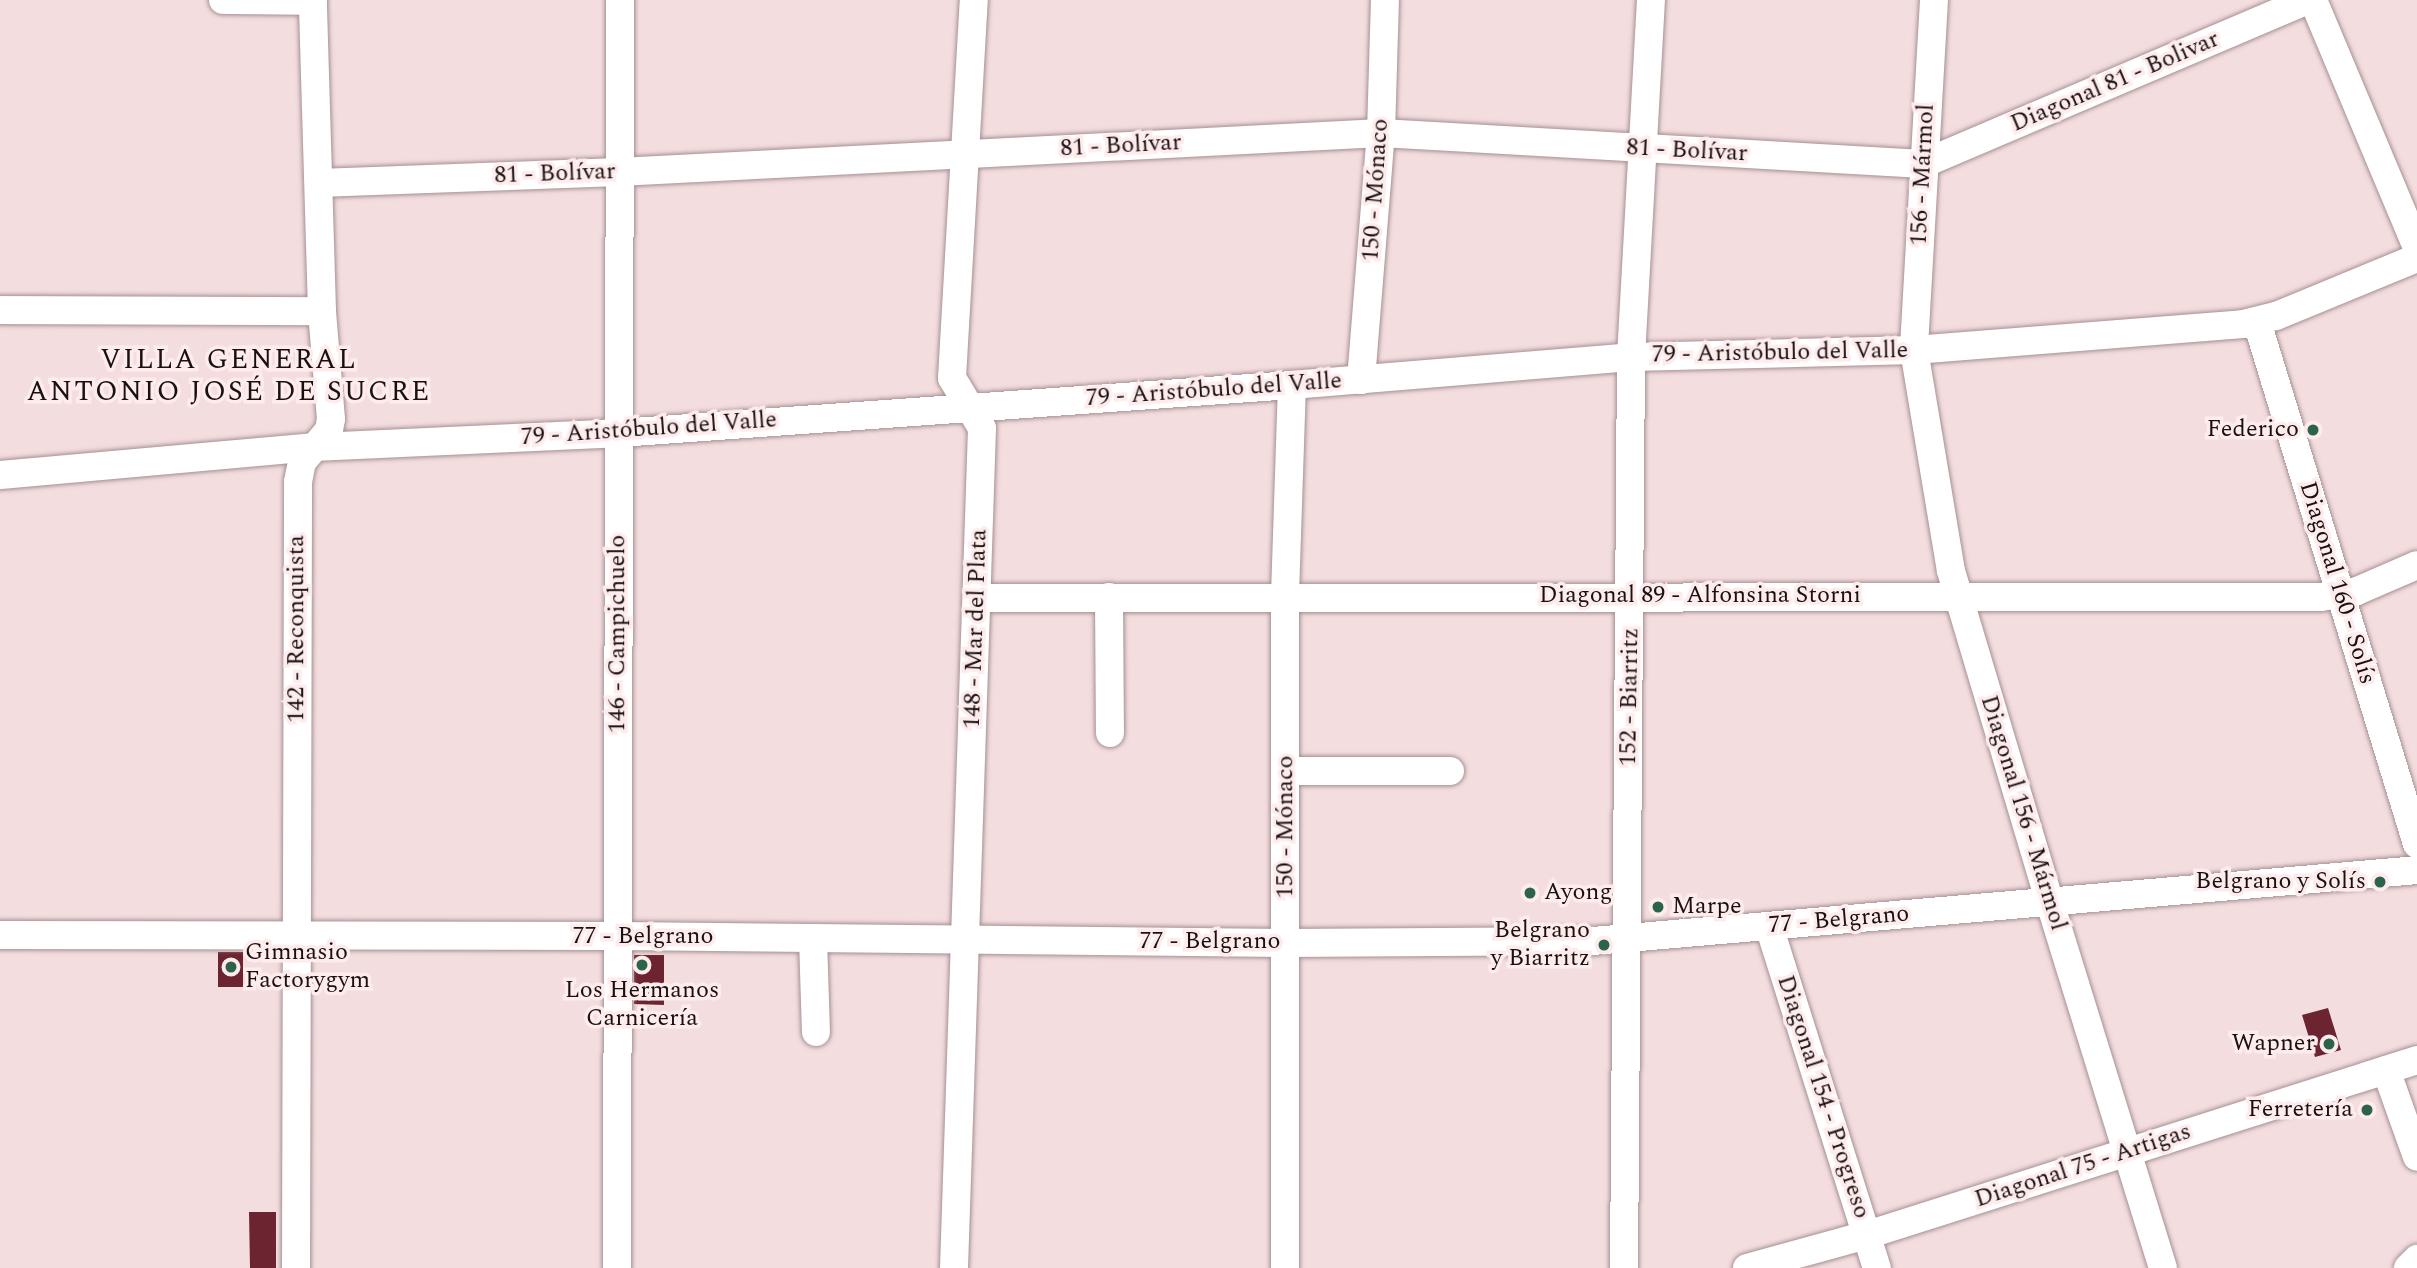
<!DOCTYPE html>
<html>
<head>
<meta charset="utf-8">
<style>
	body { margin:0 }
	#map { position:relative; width:2417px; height:1268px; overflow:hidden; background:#f4dddf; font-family:Spectral,serif }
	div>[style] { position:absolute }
	.building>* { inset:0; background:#6c2431 }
	.roads { filter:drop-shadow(0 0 2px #a59092) drop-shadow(0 0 2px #a59092) }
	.minor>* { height:28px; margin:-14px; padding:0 14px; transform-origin:14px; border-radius:14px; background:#fff }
	.dots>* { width:19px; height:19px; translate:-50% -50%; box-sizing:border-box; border:4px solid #feeced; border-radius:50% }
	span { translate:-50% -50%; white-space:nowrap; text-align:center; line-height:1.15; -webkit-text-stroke:7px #feeced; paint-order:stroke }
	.street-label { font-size:24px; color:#181011 }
	.poi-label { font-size:24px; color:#181011 }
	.right { translate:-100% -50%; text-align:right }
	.left { translate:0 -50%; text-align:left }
	.quarter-label { font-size:28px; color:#181011; letter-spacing:2px }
</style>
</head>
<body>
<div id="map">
	<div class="building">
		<div style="clip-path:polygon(218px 952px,243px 952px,243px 987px,218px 987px)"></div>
		<div style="clip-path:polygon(634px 955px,664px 955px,664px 1005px,634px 1004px)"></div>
		<div style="clip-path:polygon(2328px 1008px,2341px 1050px,2315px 1057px,2302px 1015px)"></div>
		<div style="clip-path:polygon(249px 1212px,276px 1212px,276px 1268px,250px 1268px)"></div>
	</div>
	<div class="roads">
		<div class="minor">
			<div style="left:223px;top:0;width:90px;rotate:0.6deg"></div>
			<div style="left:1934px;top:0;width:351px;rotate:93.3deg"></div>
			<div style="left:1914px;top:350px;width:224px;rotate:80.5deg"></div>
			<div style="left:1951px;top:571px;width:346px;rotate:73.4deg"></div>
			<div style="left:2050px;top:903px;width:382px;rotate:72.8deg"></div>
			<div style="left:2313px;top:0;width:268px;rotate:67.2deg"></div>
			<div style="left:319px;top:183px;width:300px;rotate:-2.1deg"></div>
			<div style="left:619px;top:172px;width:763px;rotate:-2.93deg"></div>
			<div style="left:1381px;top:133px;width:543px;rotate:3.27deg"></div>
			<div style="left:1923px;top:164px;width:418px;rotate:-23.1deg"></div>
			<div style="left:0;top:310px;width:322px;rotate:0.2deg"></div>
			<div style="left:2257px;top:322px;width:546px;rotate:72.96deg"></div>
			<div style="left:1361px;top:380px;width:248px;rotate:-85.4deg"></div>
			<div style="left:1381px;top:133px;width:133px;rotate:-88.3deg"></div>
			<div style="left:0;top:475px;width:317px;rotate:-5.1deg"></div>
			<div style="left:316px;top:447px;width:304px;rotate:-2.6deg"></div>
			<div style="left:620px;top:433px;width:674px;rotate:-4.09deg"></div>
			<div style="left:1292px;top:385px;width:340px;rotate:-4.7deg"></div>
			<div style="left:1631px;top:357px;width:283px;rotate:-1.4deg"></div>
			<div style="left:1914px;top:350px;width:330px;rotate:-4.5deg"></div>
			<div style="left:2243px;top:324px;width:34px;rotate:-14deg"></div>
			<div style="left:2276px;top:316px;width:152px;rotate:-22.4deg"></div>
			<div style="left:1109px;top:597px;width:136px;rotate:89.6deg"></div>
			<div style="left:977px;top:598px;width:1344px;rotate:-0.04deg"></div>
			<div style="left:2321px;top:597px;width:36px;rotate:-9deg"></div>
			<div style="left:2357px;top:591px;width:65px;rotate:-23.4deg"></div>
			<div style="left:1286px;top:771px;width:164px"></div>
			<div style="left:1769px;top:926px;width:359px;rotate:72.5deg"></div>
			<div style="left:0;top:935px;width:617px;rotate:0.09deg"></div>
			<div style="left:617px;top:936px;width:668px;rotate:0.6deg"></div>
			<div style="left:1285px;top:943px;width:308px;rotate:-0.4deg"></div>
			<div style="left:1593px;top:941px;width:827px;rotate:-4.92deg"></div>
			<div style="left:813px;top:938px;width:94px;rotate:88.2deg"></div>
			<div style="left:2386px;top:1070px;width:92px;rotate:70.4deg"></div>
			<div style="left:296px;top:1268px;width:786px;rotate:-89.85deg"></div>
			<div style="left:298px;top:482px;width:20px;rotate:-79deg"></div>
			<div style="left:302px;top:462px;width:42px;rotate:-49.8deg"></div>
			<div style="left:329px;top:430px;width:11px;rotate:-80deg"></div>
			<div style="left:331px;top:419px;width:108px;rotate:-94.8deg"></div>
			<div style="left:322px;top:311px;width:311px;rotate:-91.7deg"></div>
			<div style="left:617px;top:1268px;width:1268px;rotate:-89.86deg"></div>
			<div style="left:954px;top:1268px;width:840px;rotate:-88.09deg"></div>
			<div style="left:982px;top:428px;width:58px;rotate:-121deg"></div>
			<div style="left:952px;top:378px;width:379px;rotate:-86.7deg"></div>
			<div style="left:1285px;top:1268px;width:673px;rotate:-90deg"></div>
			<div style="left:1285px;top:595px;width:210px;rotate:-88.1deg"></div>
			<div style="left:1624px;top:1268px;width:911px;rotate:-89.56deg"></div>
			<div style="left:1631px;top:357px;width:358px;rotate:-86.8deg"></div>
			<div style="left:1747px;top:1268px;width:124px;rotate:-15.4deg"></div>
			<div style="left:1867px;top:1235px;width:577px;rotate:-17.65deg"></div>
			<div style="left:2408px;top:1268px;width:13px;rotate:-45deg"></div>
		</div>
	</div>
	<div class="dots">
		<div style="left:2313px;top:430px;background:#2c644b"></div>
		<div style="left:2380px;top:882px;background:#2c644b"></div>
		<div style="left:1530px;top:893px;background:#2c644b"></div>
		<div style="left:1658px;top:907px;background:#2c644b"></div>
		<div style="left:1604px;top:945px;background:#2c644b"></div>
		<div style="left:642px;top:965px;background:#2c644b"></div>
		<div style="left:231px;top:967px;background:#2c644b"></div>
		<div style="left:2329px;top:1044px;background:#2c644b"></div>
		<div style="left:2367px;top:1110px;background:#2c644b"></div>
	</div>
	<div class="street-label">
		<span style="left:2115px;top:82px;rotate:-23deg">Diagonal 81 - Bolivar</span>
		<span style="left:1121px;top:146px;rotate:-3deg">81 - Bolívar</span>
		<span style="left:1687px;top:151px;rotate:3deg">81 - Bolívar</span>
		<span style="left:555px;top:174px;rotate:-2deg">81 - Bolívar</span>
		<span style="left:1923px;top:175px;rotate:-87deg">156 - Mármol</span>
		<span style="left:1376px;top:190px;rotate:-86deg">150 - Mónaco</span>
		<span style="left:1780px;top:353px;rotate:-1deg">79 - Aristóbulo del Valle</span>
		<span style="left:1214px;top:390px;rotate:-4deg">79 - Aristóbulo del Valle</span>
		<span style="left:649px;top:429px;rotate:-4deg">79 - Aristóbulo del Valle</span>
		<span style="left:2337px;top:583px;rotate:73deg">Diagonal 160 - Solís</span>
		<span style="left:1700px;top:596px">Diagonal 89 - Alfonsina Storni</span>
		<span style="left:297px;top:629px;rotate:-90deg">142 - Reconquista</span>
		<span style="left:976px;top:629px;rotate:-88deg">148 - Mar del Plata</span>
		<span style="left:618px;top:634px;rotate:-90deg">146 - Campichuelo</span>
		<span style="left:1630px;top:697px;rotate:-89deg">152 - Biarritz</span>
		<span style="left:2023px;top:813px;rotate:73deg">Diagonal 156 - Mármol</span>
		<span style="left:1286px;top:827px;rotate:-90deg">150 - Mónaco</span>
		<span style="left:1839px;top:920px;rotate:-5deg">77 - Belgrano</span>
		<span style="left:643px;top:937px">77 - Belgrano</span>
		<span style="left:1210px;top:942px">77 - Belgrano</span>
		<span style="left:1823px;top:1097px;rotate:72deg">Diagonal 154 - Progreso</span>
		<span style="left:2083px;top:1166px;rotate:-18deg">Diagonal 75 - Artigas</span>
	</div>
	<div class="poi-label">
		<span class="right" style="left:2299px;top:430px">Federico</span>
		<span class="right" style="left:2366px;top:882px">Belgrano y Solís</span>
		<span class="left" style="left:1544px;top:893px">Ayong</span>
		<span class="left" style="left:1672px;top:907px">Marpe</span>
		<span class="right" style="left:1590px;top:945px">Belgrano<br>y Biarritz</span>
		<span class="left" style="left:245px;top:967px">Gimnasio<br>Factorygym</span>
		<span style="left:642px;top:1005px">Los Hermanos<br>Carnicería</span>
		<span class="right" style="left:2315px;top:1044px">Wapner</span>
		<span class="right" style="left:2353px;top:1110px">Ferretería</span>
	</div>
	<div class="quarter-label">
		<span style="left:229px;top:376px">VILLA GENERAL<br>ANTONIO JOSÉ DE SUCRE</span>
	</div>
</div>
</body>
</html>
